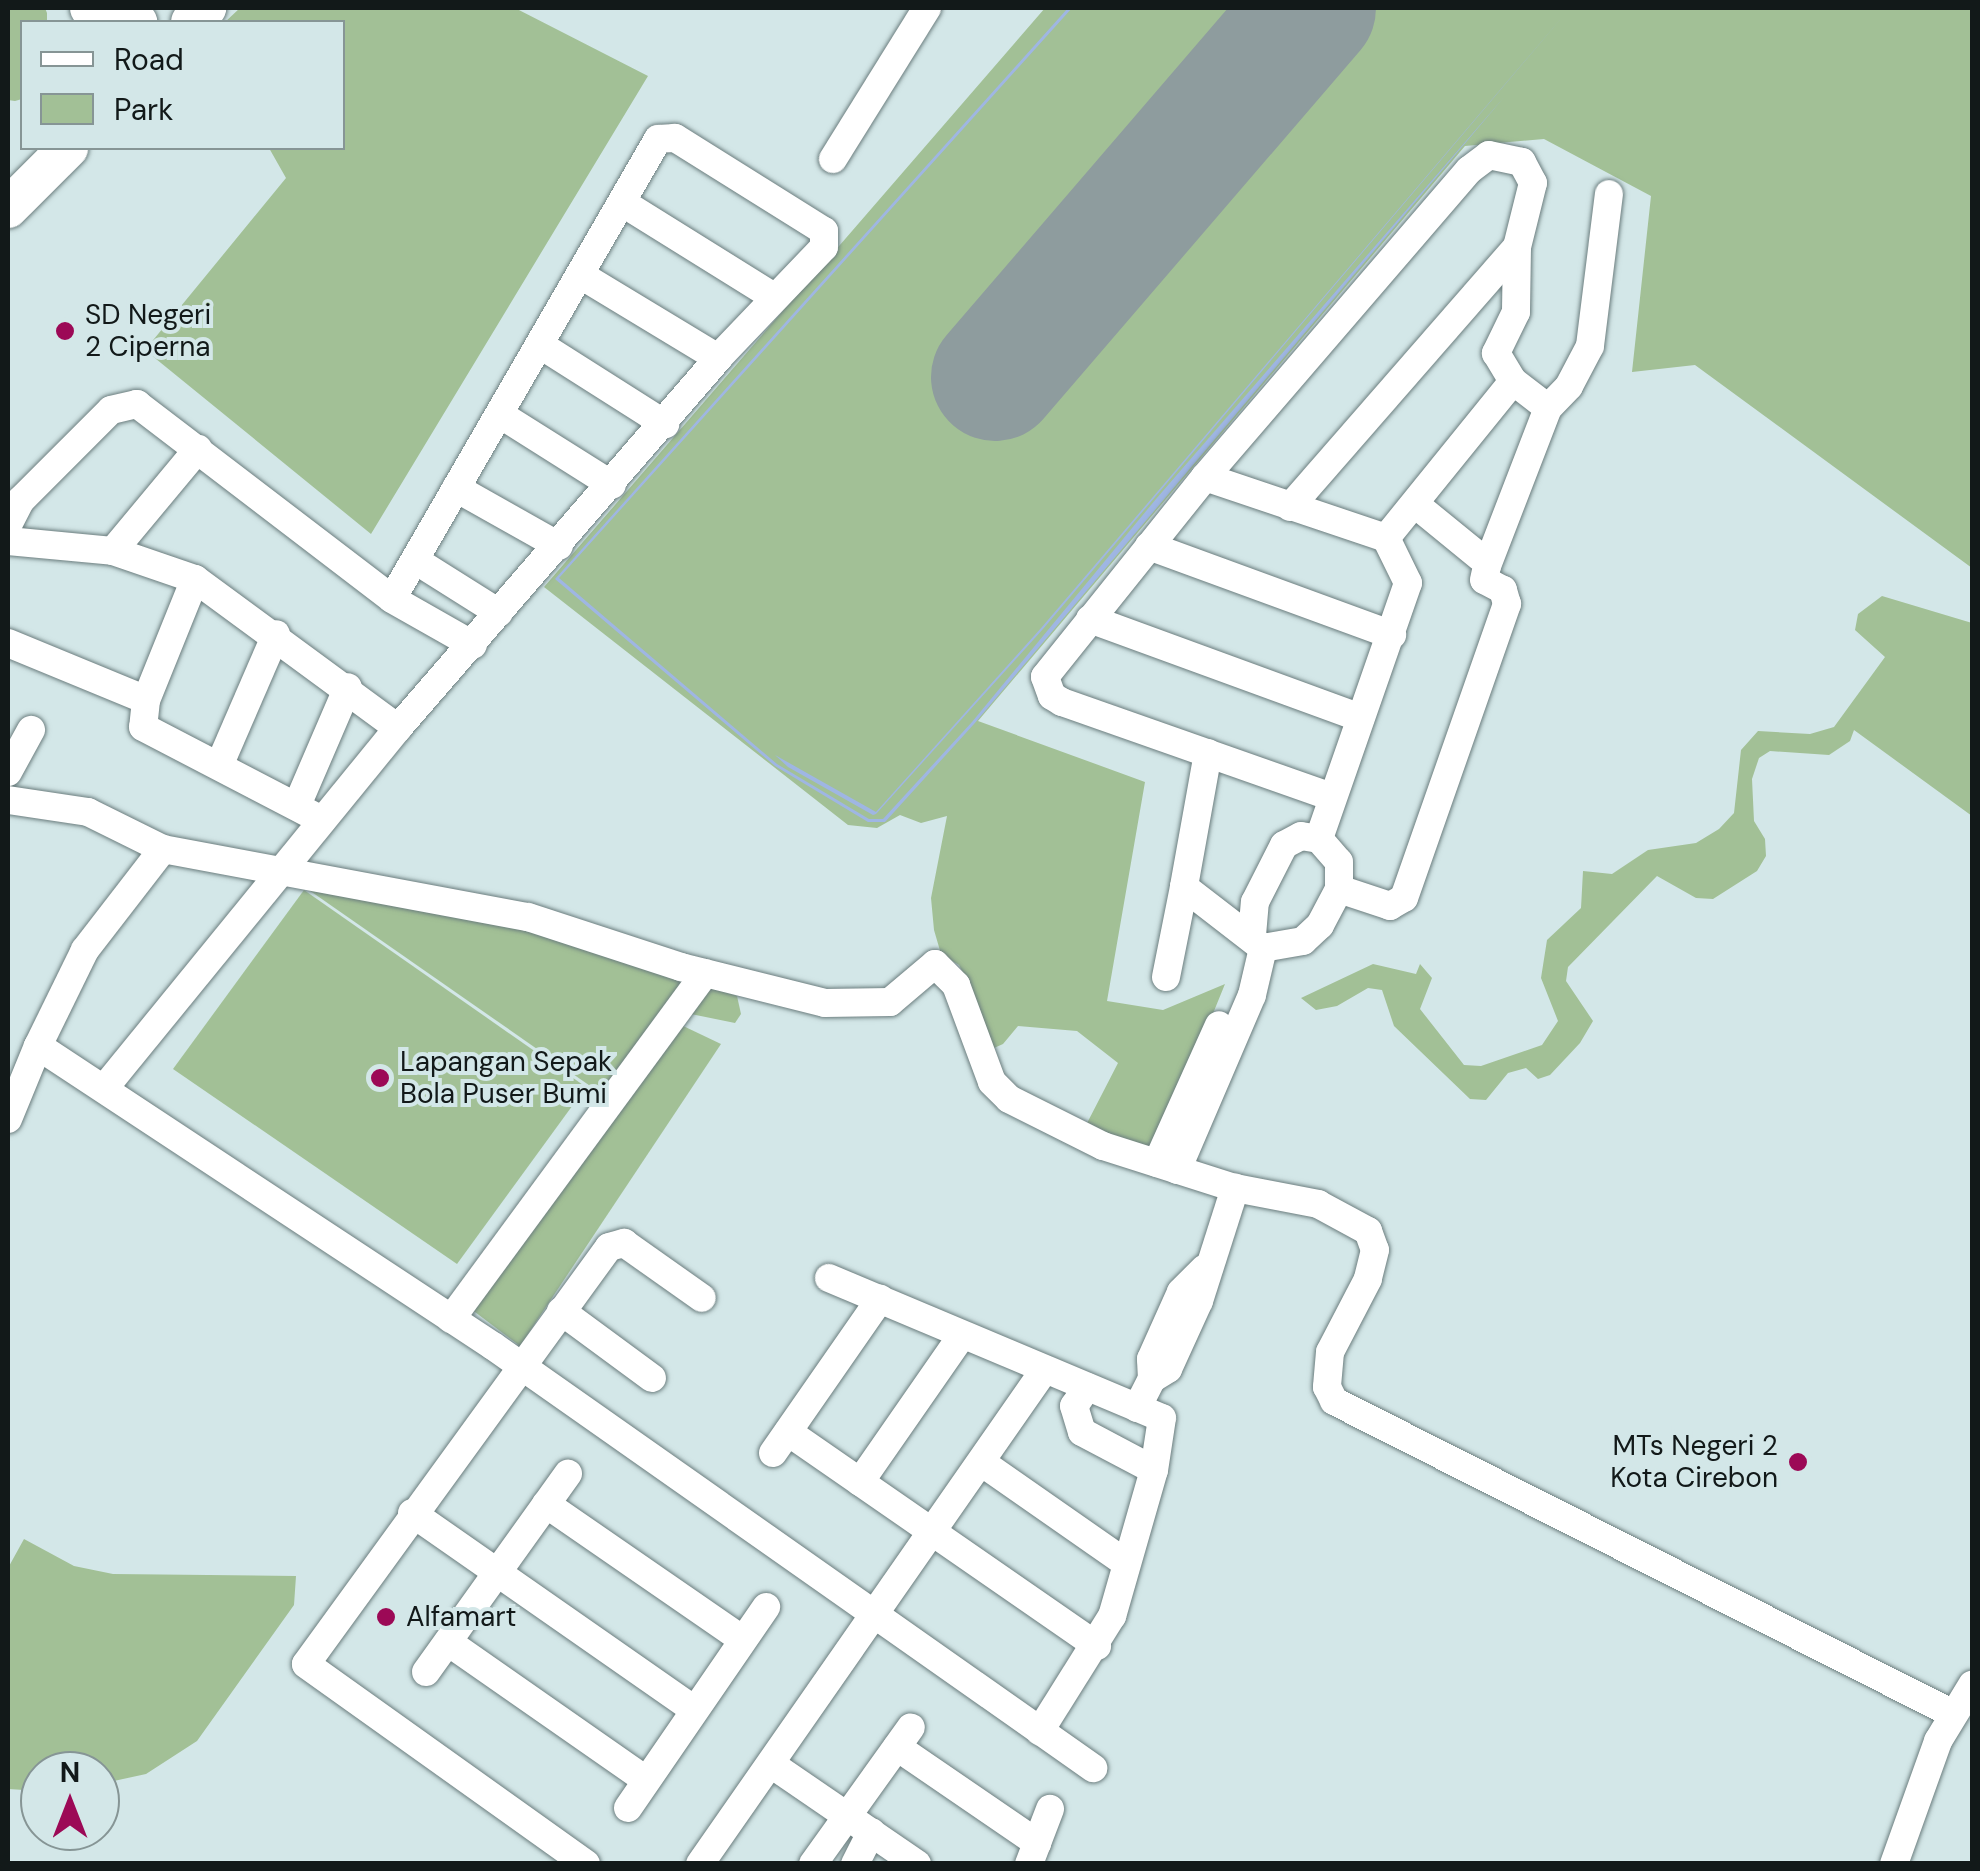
<!DOCTYPE html>
<html>
<head>
<meta charset="utf-8">
<style>
	body { margin:0 }
	#map { position:relative; width:1980px; height:1871px; overflow:hidden; background:#d3e7e8; font-family:"DM Sans",sans-serif }
	div>[style] { position:absolute }
	.green>* { inset:0; background:#a2c096 }
	.water>* { inset:0; background:#9fb6e3 }
	.runway>* { height:128px; margin:-64px; padding:0 64px; transform-origin:64px; border-radius:64px; background:#8e9c9e }
	.roads { filter:drop-shadow(0 0 2px #6b7d7e) drop-shadow(0 0 2px #6b7d7e) }
	.minor>* { height:28px; margin:-14px; padding:0 14px; transform-origin:14px; border-radius:14px; background:#fff }
	.highway>* { height:40px; margin:-20px; padding:0 20px; transform-origin:20px; border-radius:20px; background:#fff }
	.dots>* { width:28px; height:28px; translate:-50% -50%; box-sizing:border-box; border:5px solid #d3e7e8; border-radius:50% }
	span { translate:-50% -50%; white-space:nowrap; text-align:center; line-height:1.15; -webkit-text-stroke:8px #d3e7e8; paint-order:stroke }
	.poi-label { font-size:28px; color:#121919 }
	.left { translate:0 -50%; text-align:left }
	.right { translate:-100% -50%; text-align:right }
	.frame { position:absolute; inset:0; border:10px solid #121919; pointer-events:none }
	.legend { position:absolute; left:20px; top:20px; width:325px; height:130px; box-sizing:border-box; background:#d3e7e8; border:2px solid #869595; margin:0; padding:12px 18px; list-style:none; font-size:30px; color:#121919 }
	.legend li { display:flex; align-items:center; gap:20px; height:50px }
	.legend b { width:50px; border:2px solid #869595 }
	.north { position:absolute; left:20px; top:1751px; width:100px; height:100px; box-sizing:border-box; background:#d3e7e8; border:2px solid #869595; border-radius:50%; rotate:0deg; font-size:28px; font-weight:700; line-height:40px; text-align:center; color:#121919 }
	.north::after { content:''; display:block; margin:auto; width:35px; height:45px; background:#9c0956; clip-path:polygon(50% 0,100% 100%,50% 72%,0 100%) }
</style>
</head>
<body>
<div id="map">
	<div class="green">
		<div style="clip-path:polygon(8px 8px,45px 8px,47px 13px,47px 22px,22px 22px,22px 99px,15px 101px,8px 100px)"></div>
		<div style="clip-path:polygon(240px 8px,515px 8px,648px 76px,371px 534px,145px 350px,286px 178px,269px 148px,342px 148px,342px 22px,225px 22px)"></div>
		<div style="clip-path:polygon(1045px 8px,1256px 8px,964px 348px,1027px 405px,1368px 8px,1972px 8px,1972px 568px,1695px 365px,1632px 372px,1651px 196px,1544px 139px,1465px 146px,978px 721px,1145px 782px,1107px 1001px,1163px 1010px,1225px 984px,1155px 1156px,1084px 1129px,1118px 1063px,1077px 1031px,1018px 1026px,1003px 1044px,985px 1052px,967px 981px,959px 965px,941px 954px,934px 930px,931px 898px,947px 816px,921px 823px,900px 815px,877px 828px,848px 825px,544px 587px)"></div>
		<div style="clip-path:polygon(1882px 596px,1972px 623px,1972px 816px,1854px 730px,1850px 741px,1829px 755px,1770px 751px,1759px 758px,1752px 779px,1754px 821px,1765px 839px,1766px 856px,1757px 871px,1713px 899px,1696px 898px,1657px 876px,1568px 967px,1566px 981px,1593px 1021px,1580px 1043px,1550px 1075px,1538px 1079px,1526px 1068px,1508px 1073px,1486px 1100px,1470px 1099px,1394px 1026px,1382px 990px,1368px 988px,1337px 1006px,1316px 1010px,1301px 998px,1373px 964px,1416px 974px,1420px 964px,1432px 978px,1420px 1009px,1464px 1065px,1481px 1066px,1542px 1045px,1558px 1021px,1541px 978px,1547px 940px,1581px 908px,1583px 871px,1612px 874px,1648px 850px,1696px 843px,1719px 829px,1734px 813px,1741px 750px,1758px 731px,1810px 734px,1834px 727px,1885px 657px,1855px 630px,1858px 614px)"></div>
		<div style="clip-path:polygon(306px 888px,499px 919px,691px 981px,606px 1097px)"></div>
		<div style="clip-path:polygon(304px 890px,586px 1087px,457px 1264px,173px 1069px)"></div>
		<div style="clip-path:polygon(705px 985px,737px 996px,741px 1014px,735px 1023px,686px 1013px)"></div>
		<div style="clip-path:polygon(679px 1024px,721px 1044px,520px 1346px,471px 1309px)"></div>
		<div style="clip-path:polygon(24px 1539px,74px 1566px,113px 1574px,296px 1576px,294px 1605px,197px 1741px,146px 1774px,100px 1784px,100px 1771px,40px 1771px,40px 1791px,8px 1789px,8px 1568px)"></div>
	</div>
	<div class="water">
		<div style="clip-path:polygon(1068px 8px,1072px 8px,559px 578px,777px 764px,869px 819px,883px 819px,972px 722px,1156px 499px,1505px 96px,974px 724px,885px 822px,868px 822px,775px 766px,555px 579px)"></div>
		<div style="clip-path:polygon(1570px 8px,1043px 629px,876px 814px,873px 815px,788px 767px,775px 755px,876px 812px,1042px 627px)"></div>
	</div>
	<div class="runway">
		<div style="left:995px;top:377px;width:486px;rotate:-49.3deg"></div>
	</div>
	<div class="roads">
		<div class="minor">
			<div style="left:833px;top:159px;width:178px;rotate:-58.1deg"></div>
			<div style="left:623px;top:203px;width:178px;rotate:31.9deg"></div>
			<div style="left:1517px;top:247px;width:65px;rotate:90.9deg"></div>
			<div style="left:1516px;top:312px;width:46px;rotate:116deg"></div>
			<div style="left:1496px;top:353px;width:33px;rotate:59deg"></div>
			<div style="left:1513px;top:381px;width:44px;rotate:37.6deg"></div>
			<div style="left:584px;top:277px;width:157px;rotate:31.2deg"></div>
			<div style="left:542px;top:346px;width:146px;rotate:32.4deg"></div>
			<div style="left:501px;top:415px;width:131px;rotate:32.2deg"></div>
			<div style="left:1205px;top:477px;width:191px;rotate:18.6deg"></div>
			<div style="left:1386px;top:538px;width:50px;rotate:63.9deg"></div>
			<div style="left:1408px;top:583px;width:271px;rotate:109.2deg"></div>
			<div style="left:1319px;top:839px;width:30px;rotate:49deg"></div>
			<div style="left:1339px;top:862px;width:27px;rotate:90deg"></div>
			<div style="left:1339px;top:889px;width:41px;rotate:117.8deg"></div>
			<div style="left:1320px;top:925px;width:23px;rotate:137deg"></div>
			<div style="left:1303px;top:941px;width:41px;rotate:170.1deg"></div>
			<div style="left:456px;top:488px;width:118px;rotate:29.4deg"></div>
			<div style="left:1415px;top:504px;width:84px;rotate:39.2deg"></div>
			<div style="left:1290px;top:507px;width:345px;rotate:-48.9deg"></div>
			<div style="left:1517px;top:247px;width:66px;rotate:-76deg"></div>
			<div style="left:1533px;top:183px;width:24px;rotate:-118deg"></div>
			<div style="left:1522px;top:162px;width:34px;rotate:-168deg"></div>
			<div style="left:1489px;top:155px;width:25px;rotate:143deg"></div>
			<div style="left:1469px;top:170px;width:405px;rotate:130.7deg"></div>
			<div style="left:1205px;top:477px;width:256px;rotate:128.7deg"></div>
			<div style="left:1045px;top:677px;width:20px;rotate:70deg"></div>
			<div style="left:1052px;top:696px;width:12px;rotate:31deg"></div>
			<div style="left:1062px;top:702px;width:286px;rotate:19.4deg"></div>
			<div style="left:8px;top:525px;width:28px;rotate:-63deg"></div>
			<div style="left:21px;top:500px;width:127px;rotate:-45deg"></div>
			<div style="left:111px;top:410px;width:27px;rotate:-13deg"></div>
			<div style="left:137px;top:404px;width:321px;rotate:37.4deg"></div>
			<div style="left:392px;top:599px;width:93px;rotate:29.6deg"></div>
			<div style="left:1386px;top:538px;width:202px;rotate:-51deg"></div>
			<div style="left:8px;top:541px;width:105px;rotate:5.4deg"></div>
			<div style="left:113px;top:551px;width:87px;rotate:18.9deg"></div>
			<div style="left:195px;top:579px;width:252px;rotate:36.3deg"></div>
			<div style="left:1149px;top:546px;width:259px;rotate:20.1deg"></div>
			<div style="left:113px;top:551px;width:133px;rotate:-50.2deg"></div>
			<div style="left:415px;top:560px;width:99px;rotate:32.2deg"></div>
			<div style="left:195px;top:579px;width:131px;rotate:112deg"></div>
			<div style="left:146px;top:700px;width:27px;rotate:96deg"></div>
			<div style="left:143px;top:727px;width:202px;rotate:27.5deg"></div>
			<div style="left:1090px;top:619px;width:288px;rotate:20.1deg"></div>
			<div style="left:8px;top:643px;width:149px;rotate:22.4deg"></div>
			<div style="left:1208px;top:753px;width:136px;rotate:100.2deg"></div>
			<div style="left:1184px;top:887px;width:100px;rotate:37.7deg"></div>
			<div style="left:222px;top:759px;width:136px;rotate:-66.6deg"></div>
			<div style="left:8px;top:772px;width:48px;rotate:-61.3deg"></div>
			<div style="left:8px;top:800px;width:81px;rotate:8.5deg"></div>
			<div style="left:88px;top:812px;width:84px;rotate:26.3deg"></div>
			<div style="left:163px;top:849px;width:371px;rotate:10.6deg"></div>
			<div style="left:528px;top:917px;width:161px;rotate:18.1deg"></div>
			<div style="left:681px;top:967px;width:148px;rotate:14deg"></div>
			<div style="left:825px;top:1003px;width:65px;rotate:-0.9deg"></div>
			<div style="left:890px;top:1002px;width:59px;rotate:-40.2deg"></div>
			<div style="left:935px;top:964px;width:30px;rotate:45deg"></div>
			<div style="left:956px;top:985px;width:103px;rotate:69.6deg"></div>
			<div style="left:992px;top:1082px;width:24px;rotate:45deg"></div>
			<div style="left:1009px;top:1099px;width:105px;rotate:26.6deg"></div>
			<div style="left:1103px;top:1146px;width:139px;rotate:17.7deg"></div>
			<div style="left:1235px;top:1188px;width:85px;rotate:10.9deg"></div>
			<div style="left:1318px;top:1204px;width:57px;rotate:28.4deg"></div>
			<div style="left:1368px;top:1231px;width:20px;rotate:70deg"></div>
			<div style="left:1375px;top:1250px;width:30px;rotate:104deg"></div>
			<div style="left:1368px;top:1279px;width:82px;rotate:117.5deg"></div>
			<div style="left:1330px;top:1352px;width:35px;rotate:95deg"></div>
			<div style="left:1327px;top:1387px;width:16px;rotate:63deg"></div>
			<div style="left:1334px;top:1401px;width:691px;rotate:26.82deg"></div>
			<div style="left:298px;top:803px;width:126px;rotate:-66.7deg"></div>
			<div style="left:163px;top:849px;width:128px;rotate:127.7deg"></div>
			<div style="left:85px;top:950px;width:107px;rotate:116.1deg"></div>
			<div style="left:38px;top:1046px;width:545px;rotate:33.4deg"></div>
			<div style="left:493px;top:1346px;width:734px;rotate:35.12deg"></div>
			<div style="left:1339px;top:889px;width:54px;rotate:18.4deg"></div>
			<div style="left:1390px;top:906px;width:16px;rotate:-30deg"></div>
			<div style="left:1404px;top:898px;width:312px;rotate:-70.7deg"></div>
			<div style="left:1507px;top:604px;width:15px;rotate:-106deg"></div>
			<div style="left:1503px;top:590px;width:21px;rotate:-152deg"></div>
			<div style="left:1484px;top:580px;width:14px;rotate:-78deg"></div>
			<div style="left:1487px;top:566px;width:169px;rotate:-68.9deg"></div>
			<div style="left:1548px;top:408px;width:30px;rotate:-46deg"></div>
			<div style="left:1569px;top:386px;width:45px;rotate:-62.3deg"></div>
			<div style="left:1590px;top:346px;width:153px;rotate:-82.9deg"></div>
			<div style="left:1252px;top:935px;width:33px;rotate:-85deg"></div>
			<div style="left:1255px;top:902px;width:64px;rotate:-63deg"></div>
			<div style="left:1284px;top:845px;width:19px;rotate:-28deg"></div>
			<div style="left:1301px;top:836px;width:18px;rotate:9deg"></div>
			<div style="left:1166px;top:977px;width:92px;rotate:-78.7deg"></div>
			<div style="left:106px;top:1086px;width:462px;rotate:-50.8deg"></div>
			<div style="left:398px;top:728px;width:489px;rotate:-49.1deg"></div>
			<div style="left:718px;top:358px;width:153px;rotate:-46.3deg"></div>
			<div style="left:824px;top:247px;width:16px;rotate:-90deg"></div>
			<div style="left:824px;top:231px;width:176px;rotate:-148deg"></div>
			<div style="left:675px;top:138px;width:17px;rotate:177deg"></div>
			<div style="left:658px;top:139px;width:531px;rotate:120.04deg"></div>
			<div style="left:8px;top:1119px;width:79px;rotate:-67.7deg"></div>
			<div style="left:1157px;top:1163px;width:151px;rotate:-65.8deg"></div>
			<div style="left:1177px;top:1170px;width:190px;rotate:-66.8deg"></div>
			<div style="left:1252px;top:995px;width:48px;rotate:-76.8deg"></div>
			<div style="left:829px;top:1278px;width:361px;rotate:22.8deg"></div>
			<div style="left:1162px;top:1418px;width:53px;rotate:98.7deg"></div>
			<div style="left:1154px;top:1470px;width:152px;rotate:106deg"></div>
			<div style="left:1112px;top:1616px;width:136px;rotate:122.1deg"></div>
			<div style="left:561px;top:1311px;width:113px;rotate:36.4deg"></div>
			<div style="left:451px;top:1319px;width:429px;rotate:-53.7deg"></div>
			<div style="left:1152px;top:1379px;width:20px;rotate:-93deg"></div>
			<div style="left:1151px;top:1359px;width:73px;rotate:-65.9deg"></div>
			<div style="left:1181px;top:1292px;width:33px;rotate:-45deg"></div>
			<div style="left:1087px;top:1387px;width:23px;rotate:124deg"></div>
			<div style="left:1074px;top:1406px;width:27px;rotate:73deg"></div>
			<div style="left:1082px;top:1432px;width:81px;rotate:27.8deg"></div>
			<div style="left:1137px;top:1408px;width:33px;rotate:-63deg"></div>
			<div style="left:1152px;top:1379px;width:19px;rotate:-32deg"></div>
			<div style="left:1168px;top:1369px;width:75px;rotate:-65.5deg"></div>
			<div style="left:1199px;top:1301px;width:119px;rotate:-72.3deg"></div>
			<div style="left:788px;top:1432px;width:376px;rotate:34.7deg"></div>
			<div style="left:773px;top:1453px;width:188px;rotate:-55.2deg"></div>
			<div style="left:981px;top:1462px;width:177px;rotate:34.9deg"></div>
			<div style="left:860px;top:1482px;width:179px;rotate:-55.2deg"></div>
			<div style="left:546px;top:1504px;width:239px;rotate:34.6deg"></div>
			<div style="left:412px;top:1513px;width:344px;rotate:34.9deg"></div>
			<div style="left:448px;top:1642px;width:241px;rotate:34.9deg"></div>
			<div style="left:426px;top:1672px;width:244px;rotate:-54.4deg"></div>
			<div style="left:897px;top:1747px;width:170px;rotate:34.4deg"></div>
			<div style="left:771px;top:1764px;width:177px;rotate:34.4deg"></div>
			<div style="left:628px;top:1808px;width:244px;rotate:-55.5deg"></div>
			<div style="left:586px;top:1864px;width:344px;rotate:-144.5deg"></div>
			<div style="left:306px;top:1664px;width:515px;rotate:-54deg"></div>
			<div style="left:609px;top:1247px;width:16px;rotate:-15deg"></div>
			<div style="left:624px;top:1243px;width:95px;rotate:35.2deg"></div>
			<div style="left:700px;top:1864px;width:603px;rotate:-55.12deg"></div>
			<div style="left:813px;top:1864px;width:168px;rotate:-54.4deg"></div>
			<div style="left:855px;top:1864px;width:36px;rotate:-63deg"></div>
			<div style="left:1029px;top:1864px;width:59px;rotate:-69.1deg"></div>
			<div style="left:1894px;top:1864px;width:131px;rotate:-70.3deg"></div>
			<div style="left:1938px;top:1741px;width:66px;rotate:-58.7deg"></div>
		</div>
		<div class="highway">
			<div style="left:90px;top:8px;width:20px;rotate:45deg"></div>
			<div style="left:122px;top:8px;width:21px;rotate:43deg"></div>
			<div style="left:191px;top:22px;width:21px;rotate:-43deg"></div>
			<div style="left:8px;top:208px;width:85px;rotate:-45deg"></div>
		</div>
	</div>
	<div class="dots">
		<div style="left:65px;top:331px;background:#9c0956"></div>
		<div style="left:380px;top:1078px;background:#9c0956"></div>
		<div style="left:1798px;top:1462px;background:#9c0956"></div>
		<div style="left:386px;top:1617px;background:#9c0956"></div>
	</div>
	<div class="poi-label">
		<span class="left" style="left:85px;top:331px">SD Negeri<br>2 Ciperna</span>
		<span class="left" style="left:400px;top:1078px">Lapangan Sepak<br>Bola Puser Bumi</span>
		<span class="right" style="left:1778px;top:1462px">MTs Negeri 2<br>Kota Cirebon</span>
		<span class="left" style="left:406px;top:1617px">Alfamart</span>
	</div>
	<div class="frame"></div>
	<ul class="legend">
	<li><b style="height:12px;background:#fff"></b>Road</li>
	<li><b style="height:28px;background:#a2c096"></b>Park</li>
	</ul>
	<div class="north">N</div>
</div>
</body>
</html>
